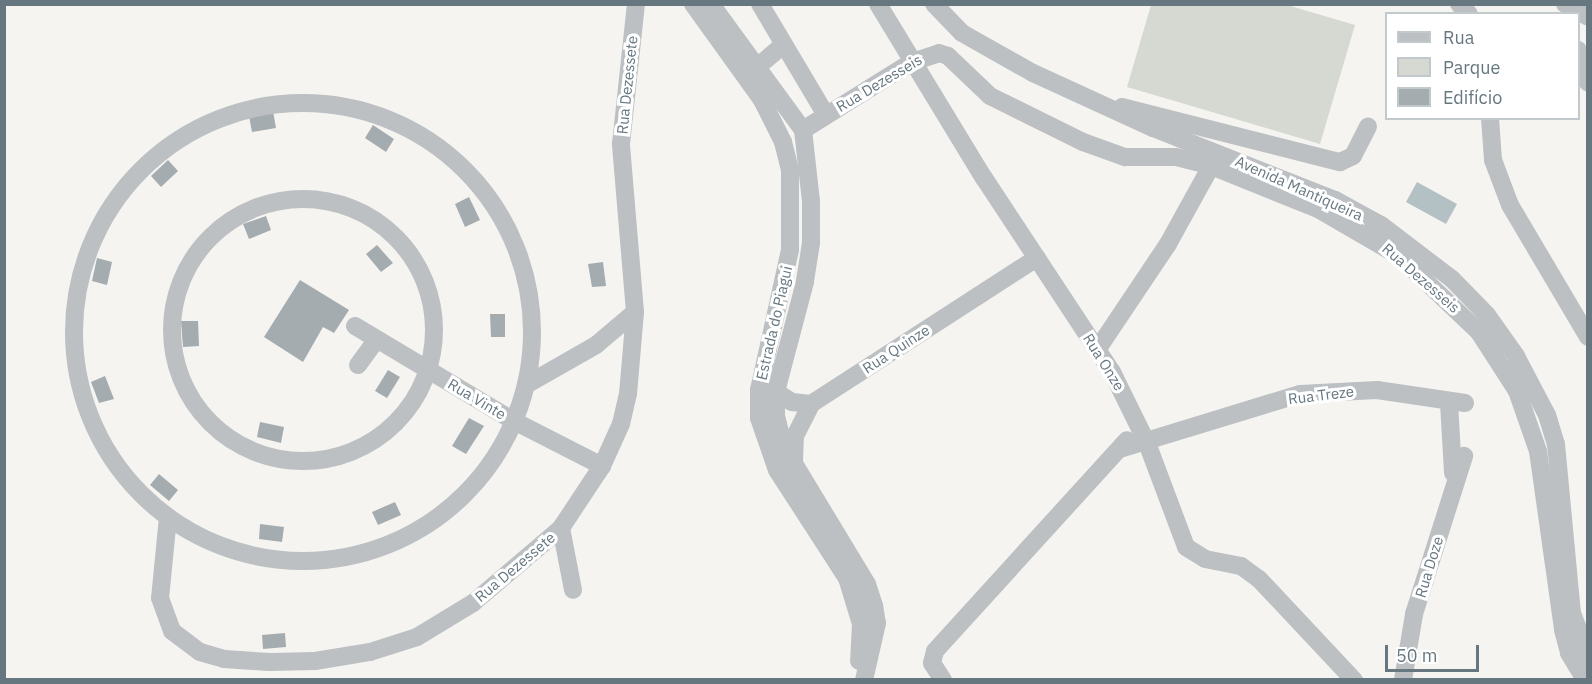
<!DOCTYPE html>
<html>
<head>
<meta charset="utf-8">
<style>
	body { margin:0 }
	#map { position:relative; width:1592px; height:684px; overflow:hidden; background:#f5f4f1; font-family:"IBM Plex Sans",sans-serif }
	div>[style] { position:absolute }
	.green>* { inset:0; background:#d5d9d1 }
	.water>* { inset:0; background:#b4c1c4 }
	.building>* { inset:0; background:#a4acb0 }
	.minor>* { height:18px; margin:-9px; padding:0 9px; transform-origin:9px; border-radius:9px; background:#bcc0c3 }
	.minor>.ring { margin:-9px; padding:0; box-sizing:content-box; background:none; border:18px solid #bcc0c3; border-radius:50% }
	span { translate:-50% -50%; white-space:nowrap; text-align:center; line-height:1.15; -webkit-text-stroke:6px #fff; paint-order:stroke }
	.street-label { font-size:15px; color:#667780 }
	.frame { position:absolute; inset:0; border:6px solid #667780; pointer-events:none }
	.legend { position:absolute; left:1385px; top:12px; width:195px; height:108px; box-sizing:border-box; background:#fff; border:2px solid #c2c9cc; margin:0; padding:8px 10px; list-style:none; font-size:18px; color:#667780 }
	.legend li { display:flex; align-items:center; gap:12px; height:30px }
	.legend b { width:30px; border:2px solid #c2c9cc }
	.scale { position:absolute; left:1385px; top:645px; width:94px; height:27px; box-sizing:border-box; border:3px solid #667780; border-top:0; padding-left:8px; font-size:18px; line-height:21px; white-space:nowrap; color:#667780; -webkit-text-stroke:4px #fff; paint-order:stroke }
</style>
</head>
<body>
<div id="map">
	<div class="green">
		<div style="clip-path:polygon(1151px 5px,1287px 5px,1355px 25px,1320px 144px,1127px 87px)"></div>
	</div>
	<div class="water">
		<div style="clip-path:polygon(1417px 182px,1457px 204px,1446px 224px,1406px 202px)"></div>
	</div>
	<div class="building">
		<div style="clip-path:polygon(273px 111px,276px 128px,252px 132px,249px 116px)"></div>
		<div style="clip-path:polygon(373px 125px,394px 139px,386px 152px,365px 138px)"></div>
		<div style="clip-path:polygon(168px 160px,178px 171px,161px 187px,151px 176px)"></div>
		<div style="clip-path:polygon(469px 197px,480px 220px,465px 227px,455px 204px)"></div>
		<div style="clip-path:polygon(266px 216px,271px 230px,249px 239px,243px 224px)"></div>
		<div style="clip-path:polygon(377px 245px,393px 263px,381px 272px,366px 254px)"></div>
		<div style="clip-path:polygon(97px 258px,112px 262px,107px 285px,92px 281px)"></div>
		<div style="clip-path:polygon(603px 262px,606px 286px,592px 287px,588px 264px)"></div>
		<div style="clip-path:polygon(300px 280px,349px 310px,334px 333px,323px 327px,303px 362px,264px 337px)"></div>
		<div style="clip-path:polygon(490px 314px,505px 314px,505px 337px,491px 337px)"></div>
		<div style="clip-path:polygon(181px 321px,198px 321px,199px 346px,183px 347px)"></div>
		<div style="clip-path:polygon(388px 370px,400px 377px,387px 398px,375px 391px)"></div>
		<div style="clip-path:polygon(105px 376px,114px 399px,99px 403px,91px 382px)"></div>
		<div style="clip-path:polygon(469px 418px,484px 426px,466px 454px,452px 446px)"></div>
		<div style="clip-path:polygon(260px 422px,284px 427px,281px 443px,257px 437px)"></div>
		<div style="clip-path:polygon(159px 474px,178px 490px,169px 501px,150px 485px)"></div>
		<div style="clip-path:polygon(395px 502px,401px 515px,378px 525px,372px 512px)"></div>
		<div style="clip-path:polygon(260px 524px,284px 527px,282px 542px,259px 539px)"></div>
		<div style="clip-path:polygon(285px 633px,286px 647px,263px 649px,262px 635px)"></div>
	</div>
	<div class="minor">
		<div style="left:693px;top:4px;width:118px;rotate:54.3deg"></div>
		<div style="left:762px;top:100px;width:47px;rotate:63.4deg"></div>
		<div style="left:783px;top:142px;width:29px;rotate:76deg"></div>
		<div style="left:790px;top:170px;width:80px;rotate:90deg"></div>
		<div style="left:790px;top:250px;width:143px;rotate:102.5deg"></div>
		<div style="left:759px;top:390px;width:28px;rotate:90deg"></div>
		<div style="left:759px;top:418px;width:55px;rotate:70.9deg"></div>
		<div style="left:777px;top:470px;width:129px;rotate:57.1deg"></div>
		<div style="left:847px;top:578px;width:48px;rotate:73.1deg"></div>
		<div style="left:861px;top:624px;width:37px;rotate:93deg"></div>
		<div style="left:711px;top:4px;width:156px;rotate:53.9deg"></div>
		<div style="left:803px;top:130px;width:71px;rotate:83.6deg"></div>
		<div style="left:811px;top:201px;width:42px;rotate:90deg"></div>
		<div style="left:811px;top:243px;width:39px;rotate:99deg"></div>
		<div style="left:805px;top:282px;width:114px;rotate:104.8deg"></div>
		<div style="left:776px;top:392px;width:24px;rotate:90deg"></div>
		<div style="left:776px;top:416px;width:32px;rotate:76deg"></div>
		<div style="left:784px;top:447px;width:160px;rotate:58.8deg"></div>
		<div style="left:867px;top:584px;width:22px;rotate:72deg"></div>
		<div style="left:874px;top:605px;width:18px;rotate:81deg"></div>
		<div style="left:877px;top:623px;width:58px;rotate:102.8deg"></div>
		<div style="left:760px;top:4px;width:129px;rotate:59.3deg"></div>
		<div style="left:878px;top:4px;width:204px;rotate:58.7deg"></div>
		<div style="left:984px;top:178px;width:232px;rotate:56.6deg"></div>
		<div style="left:1112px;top:372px;width:79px;rotate:63.8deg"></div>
		<div style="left:1147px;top:443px;width:111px;rotate:69.4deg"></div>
		<div style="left:1186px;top:547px;width:22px;rotate:32deg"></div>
		<div style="left:1205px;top:559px;width:37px;rotate:11deg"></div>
		<div style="left:1241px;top:566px;width:22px;rotate:36deg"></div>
		<div style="left:1259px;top:579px;width:139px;rotate:46.8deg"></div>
		<div style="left:934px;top:4px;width:40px;rotate:46deg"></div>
		<div style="left:962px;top:33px;width:81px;rotate:29.4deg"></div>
		<div style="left:1033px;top:73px;width:132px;rotate:24.6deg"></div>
		<div style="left:1153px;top:128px;width:196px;rotate:21.6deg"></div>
		<div style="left:1335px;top:200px;width:52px;rotate:28.5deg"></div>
		<div style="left:1381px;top:225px;width:89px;rotate:37.3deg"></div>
		<div style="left:1452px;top:279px;width:50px;rotate:45.8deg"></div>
		<div style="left:1487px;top:315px;width:50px;rotate:54.7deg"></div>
		<div style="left:1516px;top:356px;width:67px;rotate:62.3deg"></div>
		<div style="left:1547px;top:415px;width:30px;rotate:73deg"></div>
		<div style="left:1556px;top:444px;width:170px;rotate:84.6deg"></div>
		<div style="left:1572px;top:613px;width:45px;rotate:69.1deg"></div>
		<div style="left:1459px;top:4px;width:14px;rotate:45deg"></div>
		<div style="left:1565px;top:4px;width:26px;rotate:29deg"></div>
		<div style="left:1578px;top:50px;width:34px;rotate:73deg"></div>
		<div style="left:757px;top:67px;width:35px;rotate:-40deg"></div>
		<div class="ring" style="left:74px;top:103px;width:440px;height:440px"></div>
		<div style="left:1122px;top:107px;width:225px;rotate:14.2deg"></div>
		<div style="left:1340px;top:162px;width:14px;rotate:-25deg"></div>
		<div style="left:1353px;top:156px;width:33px;rotate:-63deg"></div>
		<div style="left:1490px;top:118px;width:42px;rotate:85.9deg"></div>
		<div style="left:1493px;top:160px;width:48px;rotate:69.3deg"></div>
		<div style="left:1510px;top:205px;width:153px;rotate:59.4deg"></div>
		<div style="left:803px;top:130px;width:128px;rotate:-32deg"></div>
		<div style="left:912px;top:62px;width:28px;rotate:-18deg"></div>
		<div style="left:939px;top:53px;width:9px;rotate:18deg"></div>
		<div style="left:948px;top:56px;width:58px;rotate:43.6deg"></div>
		<div style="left:990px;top:96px;width:104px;rotate:26.3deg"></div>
		<div style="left:1083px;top:142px;width:45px;rotate:19.7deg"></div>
		<div style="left:1125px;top:157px;width:51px"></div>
		<div style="left:1176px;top:157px;width:36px;rotate:14deg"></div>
		<div style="left:1211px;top:166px;width:115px;rotate:21.9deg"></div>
		<div style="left:1318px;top:209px;width:94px;rotate:30.1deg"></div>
		<div style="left:1399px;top:256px;width:110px;rotate:43.5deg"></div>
		<div style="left:1479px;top:332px;width:70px;rotate:57.2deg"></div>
		<div style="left:1517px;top:391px;width:64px;rotate:70.7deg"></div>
		<div style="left:1538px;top:451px;width:181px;rotate:82deg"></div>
		<div style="left:1563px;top:630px;width:24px;rotate:75deg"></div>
		<div style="left:1569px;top:653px;width:31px;rotate:59deg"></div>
		<div class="ring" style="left:172px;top:199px;width:244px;height:244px"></div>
		<div style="left:355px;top:326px;width:185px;rotate:30.9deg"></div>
		<div style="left:514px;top:421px;width:99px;rotate:27.1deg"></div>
		<div style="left:1097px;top:350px;width:128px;rotate:-56.2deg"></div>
		<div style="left:1168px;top:244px;width:89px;rotate:-61.1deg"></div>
		<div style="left:358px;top:365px;width:31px;rotate:-54deg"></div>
		<div style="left:526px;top:385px;width:81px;rotate:-29.7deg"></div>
		<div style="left:596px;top:345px;width:51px;rotate:-40.2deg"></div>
		<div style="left:776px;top:392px;width:19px;rotate:32deg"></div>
		<div style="left:792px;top:402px;width:19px;rotate:6deg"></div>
		<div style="left:1449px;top:403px;width:70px;rotate:86.7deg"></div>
		<div style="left:1120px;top:449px;width:188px;rotate:-17deg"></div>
		<div style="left:1300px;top:394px;width:77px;rotate:-3deg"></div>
		<div style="left:1377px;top:390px;width:89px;rotate:8.4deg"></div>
		<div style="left:794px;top:462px;width:26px;rotate:-88deg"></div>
		<div style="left:795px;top:436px;width:36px;rotate:-63deg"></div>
		<div style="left:811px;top:404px;width:269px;rotate:-32.9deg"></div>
		<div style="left:168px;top:517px;width:81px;rotate:95.6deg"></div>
		<div style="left:160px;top:598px;width:35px;rotate:70deg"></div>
		<div style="left:172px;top:631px;width:35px;rotate:37deg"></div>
		<div style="left:200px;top:652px;width:25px;rotate:16deg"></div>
		<div style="left:224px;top:659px;width:45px;rotate:3.8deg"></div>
		<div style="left:269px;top:662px;width:46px;rotate:-1.2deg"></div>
		<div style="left:315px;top:661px;width:56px;rotate:-9.3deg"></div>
		<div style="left:370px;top:652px;width:49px;rotate:-17.7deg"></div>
		<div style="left:417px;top:637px;width:66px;rotate:-31.3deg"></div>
		<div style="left:473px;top:603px;width:116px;rotate:-40.4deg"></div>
		<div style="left:561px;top:528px;width:74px;rotate:-56.5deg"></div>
		<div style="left:602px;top:466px;width:46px;rotate:-65.7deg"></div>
		<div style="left:621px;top:424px;width:31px;rotate:-77deg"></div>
		<div style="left:628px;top:394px;width:82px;rotate:-85.1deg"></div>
		<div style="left:635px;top:312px;width:169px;rotate:-94.8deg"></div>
		<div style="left:621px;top:144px;width:141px;rotate:-83.9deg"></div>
		<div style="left:561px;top:528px;width:63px;rotate:79deg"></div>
		<div style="left:943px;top:680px;width:20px;rotate:-123deg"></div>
		<div style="left:932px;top:663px;width:12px;rotate:-76deg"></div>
		<div style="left:935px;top:651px;width:285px;rotate:-47.7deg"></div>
		<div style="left:1403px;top:680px;width:67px;rotate:-80.5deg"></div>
		<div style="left:1414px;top:614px;width:166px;rotate:-72.4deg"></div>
	</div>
	<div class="street-label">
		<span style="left:879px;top:83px;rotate:-31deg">Rua Dezesseis</span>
		<span style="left:627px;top:85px;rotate:-84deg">Rua Dezessete</span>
		<span style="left:1299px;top:188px;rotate:24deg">Avenida Mantiqueira</span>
		<span style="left:1421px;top:278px;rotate:41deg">Rua Dezesseis</span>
		<span style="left:774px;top:323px;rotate:-77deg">Estrada do Piagui</span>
		<span style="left:896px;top:349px;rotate:-33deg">Rua Quinze</span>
		<span style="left:1104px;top:362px;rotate:58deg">Rua Onze</span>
		<span style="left:1321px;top:395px;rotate:-7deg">Rua Treze</span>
		<span style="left:477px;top:399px;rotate:31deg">Rua Vinte</span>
		<span style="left:515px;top:567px;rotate:-40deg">Rua Dezessete</span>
		<span style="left:1429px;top:567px;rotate:-73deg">Rua Doze</span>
	</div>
	<div class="frame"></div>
	<ul class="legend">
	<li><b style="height:8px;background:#bcc0c3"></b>Rua</li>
	<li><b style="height:16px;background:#d5d9d1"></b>Parque</li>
	<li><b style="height:16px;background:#a4acb0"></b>Edifício</li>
	</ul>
	<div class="scale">50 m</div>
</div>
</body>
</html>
